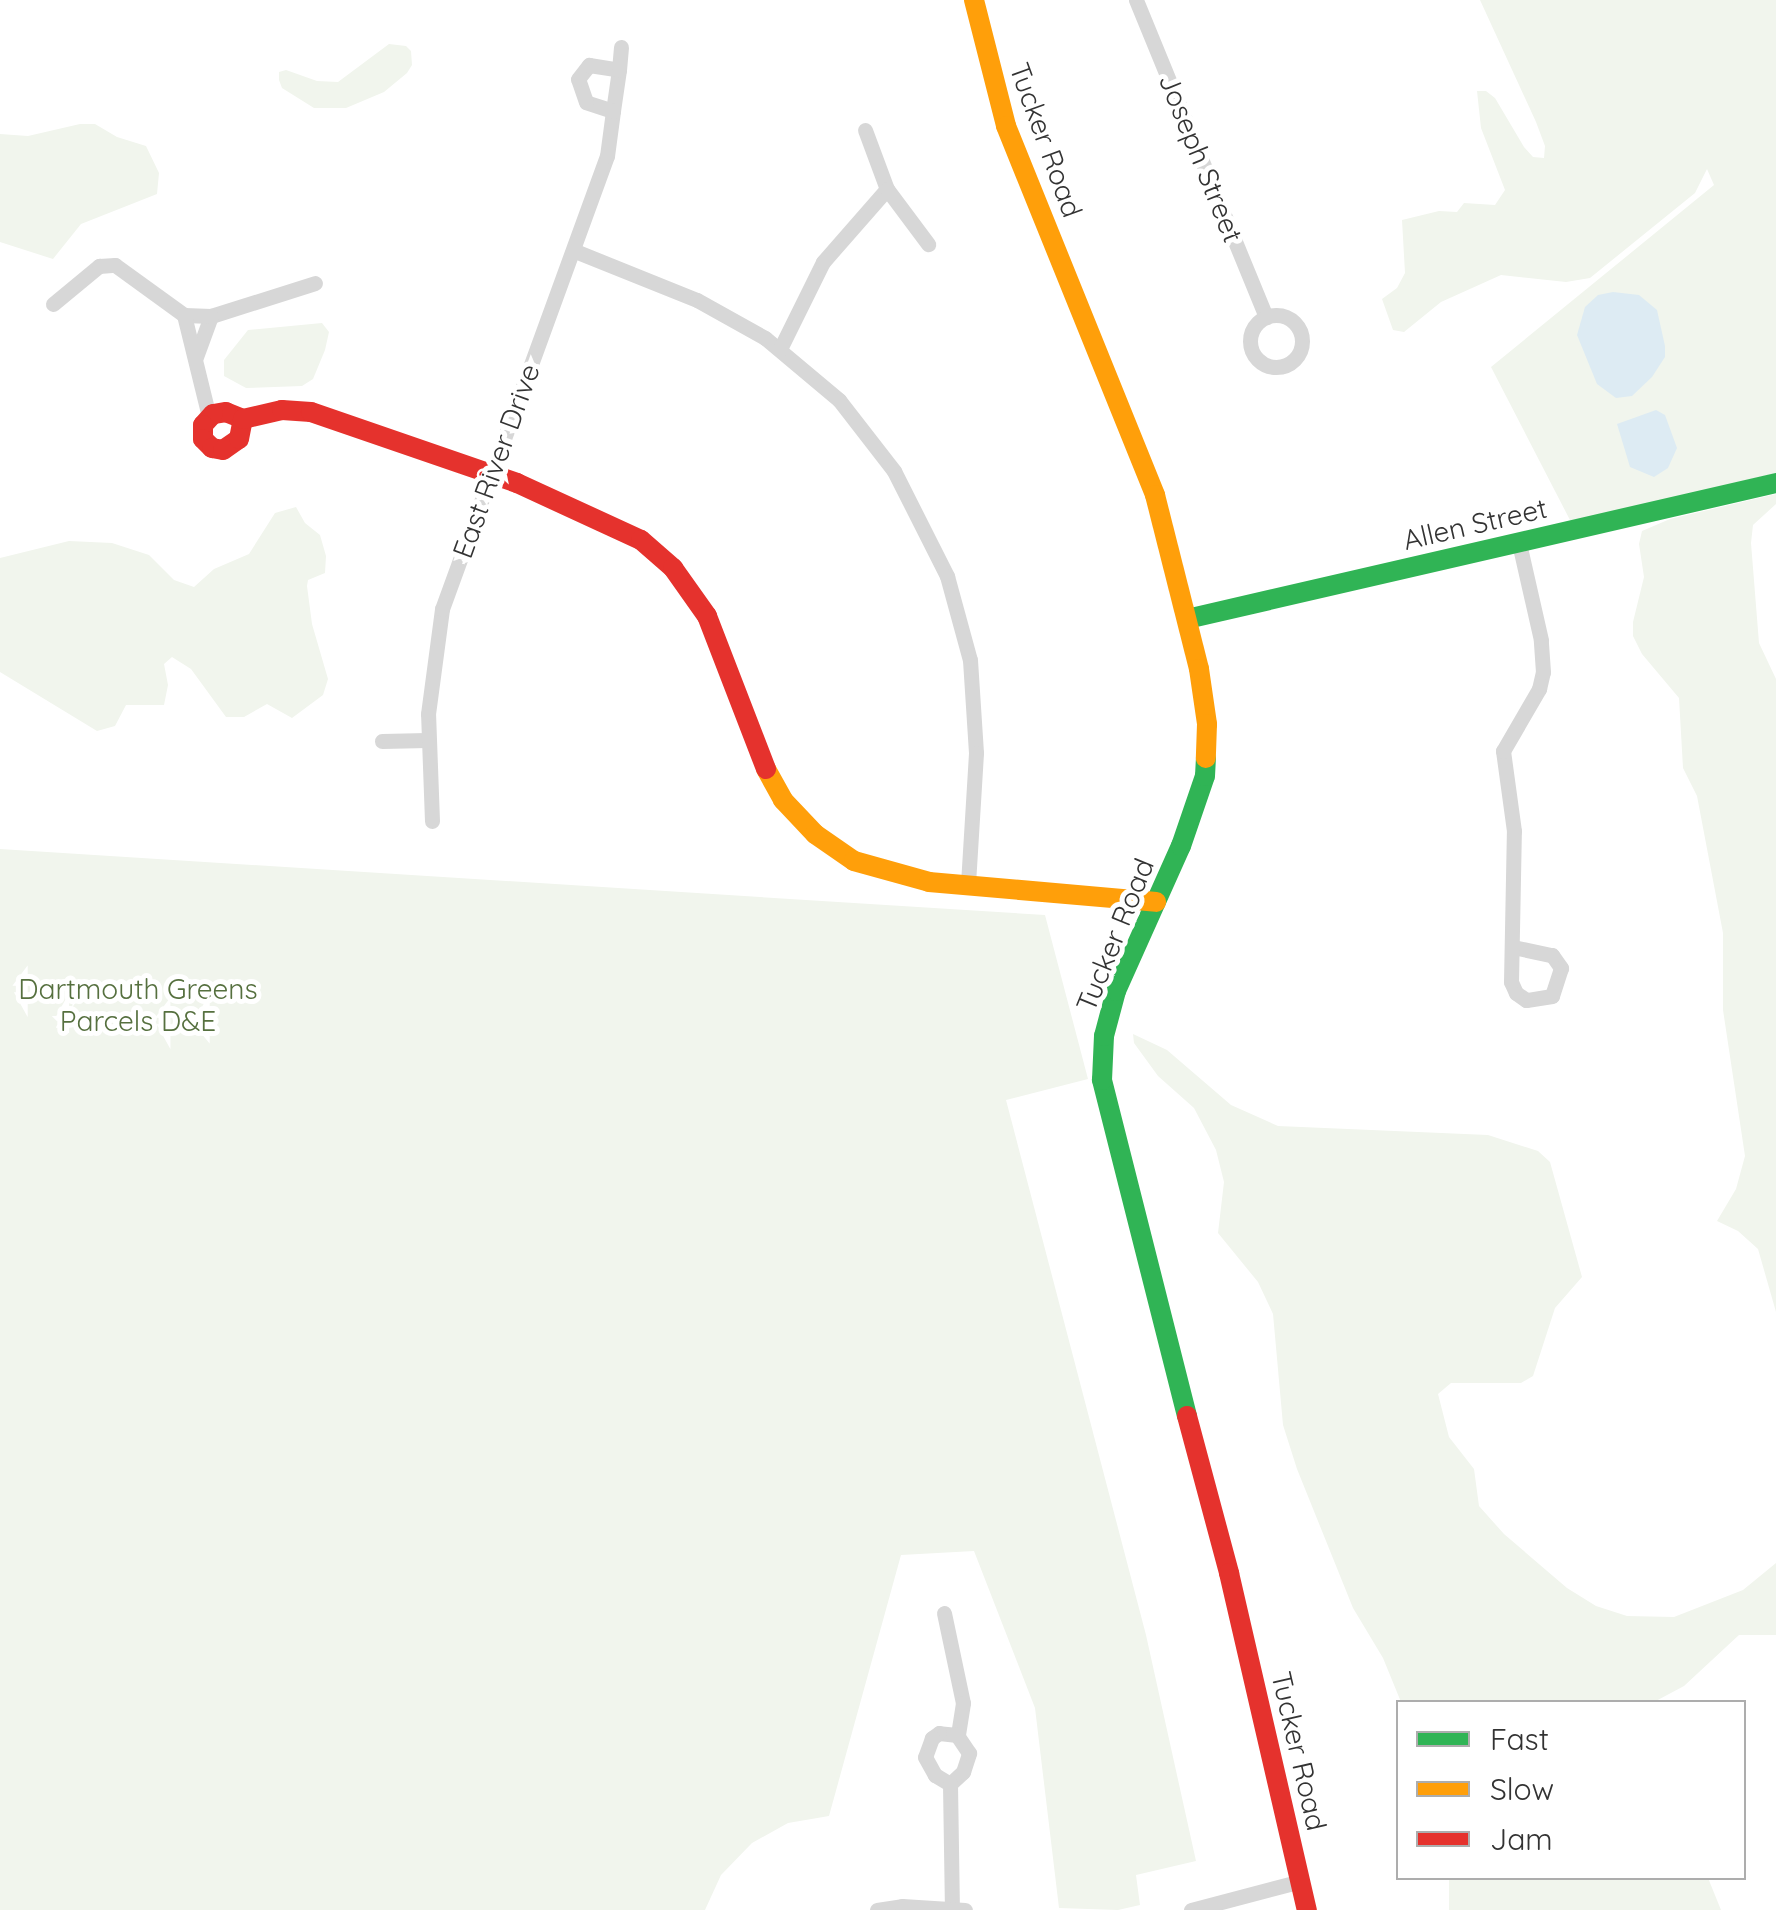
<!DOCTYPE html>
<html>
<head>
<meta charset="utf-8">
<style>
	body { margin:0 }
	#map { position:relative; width:1776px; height:1910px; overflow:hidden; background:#fff; font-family:Quicksand,sans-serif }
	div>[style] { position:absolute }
	.green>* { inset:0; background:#f1f5ed }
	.water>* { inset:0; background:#ddebf3 }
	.street>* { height:15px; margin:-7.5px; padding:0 7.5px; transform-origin:7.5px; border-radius:7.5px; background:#d7d7d7 }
	.street>.ring { margin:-7.5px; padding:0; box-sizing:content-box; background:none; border:15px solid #d7d7d7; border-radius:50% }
	.fast>* { height:20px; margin:-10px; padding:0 10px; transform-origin:10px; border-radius:10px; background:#30b455 }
	.slow>* { height:20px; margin:-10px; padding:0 10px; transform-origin:10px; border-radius:10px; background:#ff9f0a }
	.jam>* { height:20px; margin:-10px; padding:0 10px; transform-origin:10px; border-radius:10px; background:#e5322d }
	span { translate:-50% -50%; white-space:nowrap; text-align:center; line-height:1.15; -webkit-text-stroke:10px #fff; paint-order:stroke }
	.street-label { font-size:28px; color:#333 }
	.park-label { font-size:28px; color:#56703f }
	.legend { position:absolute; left:1396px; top:1700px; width:350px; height:180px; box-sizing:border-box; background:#fff; border:2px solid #adadad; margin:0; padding:12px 18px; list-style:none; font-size:30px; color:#333 }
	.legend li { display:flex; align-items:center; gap:20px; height:50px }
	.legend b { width:50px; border:2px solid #adadad }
</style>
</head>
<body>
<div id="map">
	<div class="green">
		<div style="clip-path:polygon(1480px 0,1776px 0,1776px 473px,1571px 522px,1491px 367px,1714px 185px,1707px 169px,1695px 193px,1590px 278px,1566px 282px,1501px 275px,1441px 302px,1404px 332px,1393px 330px,1382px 299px,1397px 288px,1405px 273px,1402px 220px,1439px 211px,1457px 212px,1464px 203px,1495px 205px,1505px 190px,1481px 128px,1477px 91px,1486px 91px,1495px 98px,1524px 147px,1533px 157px,1544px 158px,1545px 146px,1536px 122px)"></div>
		<div style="clip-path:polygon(389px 44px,406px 46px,411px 51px,412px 65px,407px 73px,384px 92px,346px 108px,314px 108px,282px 88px,279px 80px,279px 72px,286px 70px,317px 81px,338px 82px)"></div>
		<div style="clip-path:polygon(80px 124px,95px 124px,117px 137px,146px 146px,159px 173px,157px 194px,81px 224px,53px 259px,0 242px,0 134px,28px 136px)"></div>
		<div style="clip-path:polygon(322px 323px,329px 332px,325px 350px,313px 379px,302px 386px,246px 388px,224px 376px,224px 360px,248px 330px)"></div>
		<div style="clip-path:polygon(1776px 494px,1776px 504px,1753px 525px,1751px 543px,1759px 643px,1776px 679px,1776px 1312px,1758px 1249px,1738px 1231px,1717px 1221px,1736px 1189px,1745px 1156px,1723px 1010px,1723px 933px,1697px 796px,1683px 768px,1679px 698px,1642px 654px,1633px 636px,1633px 622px,1644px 577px,1639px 544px,1642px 531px,1670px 519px)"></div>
		<div style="clip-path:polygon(296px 507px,305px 523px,320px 535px,326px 556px,325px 573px,308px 580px,307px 586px,312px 624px,328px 679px,323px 695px,292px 718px,267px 704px,244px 717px,226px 717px,191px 669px,172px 657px,164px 664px,168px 685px,164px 705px,126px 705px,115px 726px,97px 731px,0 672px,0 558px,69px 541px,112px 543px,149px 555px,174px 580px,194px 587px,214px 569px,249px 554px,275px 513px)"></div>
		<div style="clip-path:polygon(0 849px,1045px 915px,1088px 1079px,1006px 1100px,1146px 1635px,1196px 1861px,1136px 1875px,1140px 1905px,1118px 1910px,1059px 1908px,1035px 1708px,974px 1551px,901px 1555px,829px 1816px,788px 1823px,752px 1843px,721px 1875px,705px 1910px,0 1910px)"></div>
		<div style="clip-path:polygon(1133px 1034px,1167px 1050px,1231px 1105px,1278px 1126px,1488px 1135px,1538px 1151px,1550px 1162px,1582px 1277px,1555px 1308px,1533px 1376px,1521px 1383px,1451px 1383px,1438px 1394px,1449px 1437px,1474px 1469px,1479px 1506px,1504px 1534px,1567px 1588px,1596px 1606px,1627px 1616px,1674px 1617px,1743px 1590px,1776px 1563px,1776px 1635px,1739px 1635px,1684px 1686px,1654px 1702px,1401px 1702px,1383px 1658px,1353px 1608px,1297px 1469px,1283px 1425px,1273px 1314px,1258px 1282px,1218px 1233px,1224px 1182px,1216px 1150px,1194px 1108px,1158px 1076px,1134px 1043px)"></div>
		<div style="clip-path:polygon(1449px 1878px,1708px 1878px,1721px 1910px,1449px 1910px)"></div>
	</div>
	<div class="water">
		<div style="clip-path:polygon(1613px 292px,1639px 295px,1657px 310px,1665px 346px,1665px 357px,1652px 377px,1632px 396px,1616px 398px,1597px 384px,1577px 335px,1585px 307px,1598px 295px)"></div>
		<div style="clip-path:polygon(1656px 410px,1665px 415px,1677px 448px,1668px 468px,1654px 477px,1630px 467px,1617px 424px)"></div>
	</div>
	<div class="street">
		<div style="left:1136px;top:0;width:343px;rotate:67.7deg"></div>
		<div style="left:613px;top:111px;width:41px;rotate:-81.7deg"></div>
		<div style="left:865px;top:130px;width:63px;rotate:69.6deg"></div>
		<div style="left:575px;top:251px;width:131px;rotate:21.9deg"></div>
		<div style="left:697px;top:300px;width:78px;rotate:29.2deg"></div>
		<div style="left:765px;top:338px;width:97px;rotate:40deg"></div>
		<div style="left:839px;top:400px;width:90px;rotate:52.2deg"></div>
		<div style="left:894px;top:471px;width:118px;rotate:63.2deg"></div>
		<div style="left:947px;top:576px;width:87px;rotate:74.7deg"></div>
		<div style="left:970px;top:660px;width:93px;rotate:86.3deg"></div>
		<div style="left:976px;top:753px;width:131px;rotate:93.5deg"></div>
		<div style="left:53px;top:304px;width:60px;rotate:-39.6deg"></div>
		<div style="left:99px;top:266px;width:16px;rotate:-4deg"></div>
		<div style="left:115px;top:265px;width:85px;rotate:35.9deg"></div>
		<div class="ring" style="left:1250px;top:315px;width:37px;height:37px"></div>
		<div style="left:211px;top:316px;width:109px;rotate:-17.6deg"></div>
		<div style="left:780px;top:349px;width:97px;rotate:-63.7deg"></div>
		<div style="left:823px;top:262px;width:97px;rotate:-48.8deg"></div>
		<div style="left:887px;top:189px;width:69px;rotate:53.3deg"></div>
		<div style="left:196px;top:357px;width:44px;rotate:-69.9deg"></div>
		<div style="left:211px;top:316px;width:27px;rotate:-178deg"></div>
		<div style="left:184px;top:315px;width:105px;rotate:76.2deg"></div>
		<div style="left:382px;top:741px;width:45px;rotate:-1.3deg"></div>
		<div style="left:432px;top:821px;width:107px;rotate:-92.1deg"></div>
		<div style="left:428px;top:714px;width:106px;rotate:-82.4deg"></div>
		<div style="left:442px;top:609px;width:482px;rotate:-70deg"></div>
		<div style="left:607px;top:156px;width:45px;rotate:-82.4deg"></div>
		<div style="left:613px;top:111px;width:28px;rotate:-162deg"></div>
		<div style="left:586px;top:102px;width:24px;rotate:-109deg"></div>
		<div style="left:578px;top:79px;width:18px;rotate:-52deg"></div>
		<div style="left:589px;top:65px;width:30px;rotate:9deg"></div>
		<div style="left:619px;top:70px;width:23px;rotate:-85deg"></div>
		<div style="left:1513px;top:947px;width:40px;rotate:12deg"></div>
		<div style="left:1552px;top:955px;width:16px;rotate:55deg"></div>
		<div style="left:1561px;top:968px;width:29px;rotate:108deg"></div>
		<div style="left:1552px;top:996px;width:26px;rotate:171deg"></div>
		<div style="left:1526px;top:1000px;width:12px;rotate:-145deg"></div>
		<div style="left:1516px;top:993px;width:12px;rotate:-114deg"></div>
		<div style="left:1511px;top:982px;width:151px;rotate:-88.9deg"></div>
		<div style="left:1514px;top:831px;width:81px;rotate:-97.8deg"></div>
		<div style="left:1503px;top:751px;width:72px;rotate:-59.9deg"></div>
		<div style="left:1539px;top:689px;width:17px;rotate:-77deg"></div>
		<div style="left:1543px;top:672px;width:32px;rotate:-94deg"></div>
		<div style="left:1541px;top:640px;width:99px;rotate:-102.8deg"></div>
		<div style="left:944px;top:1613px;width:92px;rotate:78.1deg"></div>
		<div style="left:963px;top:1703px;width:32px;rotate:99deg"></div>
		<div style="left:950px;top:1784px;width:18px;rotate:-43deg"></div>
		<div style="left:963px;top:1772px;width:20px;rotate:-72deg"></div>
		<div style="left:969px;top:1753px;width:22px;rotate:-124deg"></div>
		<div style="left:957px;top:1735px;width:18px;rotate:-174deg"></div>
		<div style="left:939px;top:1733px;width:9px;rotate:144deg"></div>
		<div style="left:932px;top:1738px;width:20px;rotate:110deg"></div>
		<div style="left:925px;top:1757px;width:21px;rotate:61deg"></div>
		<div style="left:935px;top:1775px;width:17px;rotate:31deg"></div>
		<div style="left:950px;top:1784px;width:124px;rotate:89.1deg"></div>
		<div style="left:877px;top:1910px;width:25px;rotate:-9deg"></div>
		<div style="left:902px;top:1906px;width:63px;rotate:3.6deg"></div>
		<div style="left:1191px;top:1910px;width:114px;rotate:-14.8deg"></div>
	</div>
	<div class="fast">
		<div style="left:1187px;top:619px;width:604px;rotate:-13deg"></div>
		<div style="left:1187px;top:1416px;width:347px;rotate:-104.2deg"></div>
		<div style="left:1102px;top:1080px;width:44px;rotate:-87.4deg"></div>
		<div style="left:1104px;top:1036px;width:47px;rotate:-75.1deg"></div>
		<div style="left:1116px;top:991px;width:159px;rotate:-65.9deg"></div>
		<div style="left:1181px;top:846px;width:74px;rotate:-71.1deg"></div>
		<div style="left:1205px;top:776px;width:18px;rotate:-87deg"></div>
	</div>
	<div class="slow">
		<div style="left:974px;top:0;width:130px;rotate:75.7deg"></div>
		<div style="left:1006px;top:126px;width:398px;rotate:68deg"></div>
		<div style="left:1155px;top:495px;width:179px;rotate:75.8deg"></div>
		<div style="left:1199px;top:669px;width:56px;rotate:81.7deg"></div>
		<div style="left:1207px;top:724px;width:34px;rotate:92deg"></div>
		<div style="left:766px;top:769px;width:35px;rotate:61deg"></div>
		<div style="left:783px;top:800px;width:47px;rotate:46.7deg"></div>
		<div style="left:815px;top:834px;width:47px;rotate:34.7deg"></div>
		<div style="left:854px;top:861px;width:78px;rotate:15.6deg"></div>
		<div style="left:929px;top:882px;width:228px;rotate:5deg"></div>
	</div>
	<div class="jam">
		<div style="left:243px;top:419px;width:18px;rotate:-158deg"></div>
		<div style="left:226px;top:412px;width:13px;rotate:171deg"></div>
		<div style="left:213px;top:414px;width:15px;rotate:132deg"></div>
		<div style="left:203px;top:425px;width:14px;rotate:90deg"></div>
		<div style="left:203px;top:439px;width:13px;rotate:45deg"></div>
		<div style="left:212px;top:448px;width:11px;rotate:10deg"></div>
		<div style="left:223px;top:450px;width:19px;rotate:-35deg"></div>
		<div style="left:239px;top:439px;width:20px;rotate:-79deg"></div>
		<div style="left:243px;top:419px;width:40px;rotate:-13deg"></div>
		<div style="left:282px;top:410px;width:29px;rotate:4deg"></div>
		<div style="left:311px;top:412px;width:218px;rotate:19deg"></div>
		<div style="left:517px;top:483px;width:136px;rotate:24.7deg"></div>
		<div style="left:641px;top:540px;width:43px;rotate:41.2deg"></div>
		<div style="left:673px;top:568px;width:59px;rotate:54.7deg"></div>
		<div style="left:707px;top:616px;width:164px;rotate:68.9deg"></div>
		<div style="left:1187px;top:1416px;width:163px;rotate:75deg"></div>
		<div style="left:1229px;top:1573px;width:346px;rotate:77deg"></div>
	</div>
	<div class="street-label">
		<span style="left:1046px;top:140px;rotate:70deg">Tucker Road</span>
		<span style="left:1201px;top:158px;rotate:68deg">Joseph Street</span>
		<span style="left:496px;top:461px;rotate:-70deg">East River Drive</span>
		<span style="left:1475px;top:524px;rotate:-13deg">Allen Street</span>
		<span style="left:1115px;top:935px;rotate:-68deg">Tucker Road</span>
		<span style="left:1299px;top:1751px;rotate:77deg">Tucker Road</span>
	</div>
	<div class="park-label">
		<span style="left:138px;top:1005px">Dartmouth Greens<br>Parcels D&amp;E</span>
	</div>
	<ul class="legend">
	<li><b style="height:12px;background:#30b455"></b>Fast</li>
	<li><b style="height:12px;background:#ff9f0a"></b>Slow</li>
	<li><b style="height:12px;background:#e5322d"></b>Jam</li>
	</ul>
</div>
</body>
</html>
